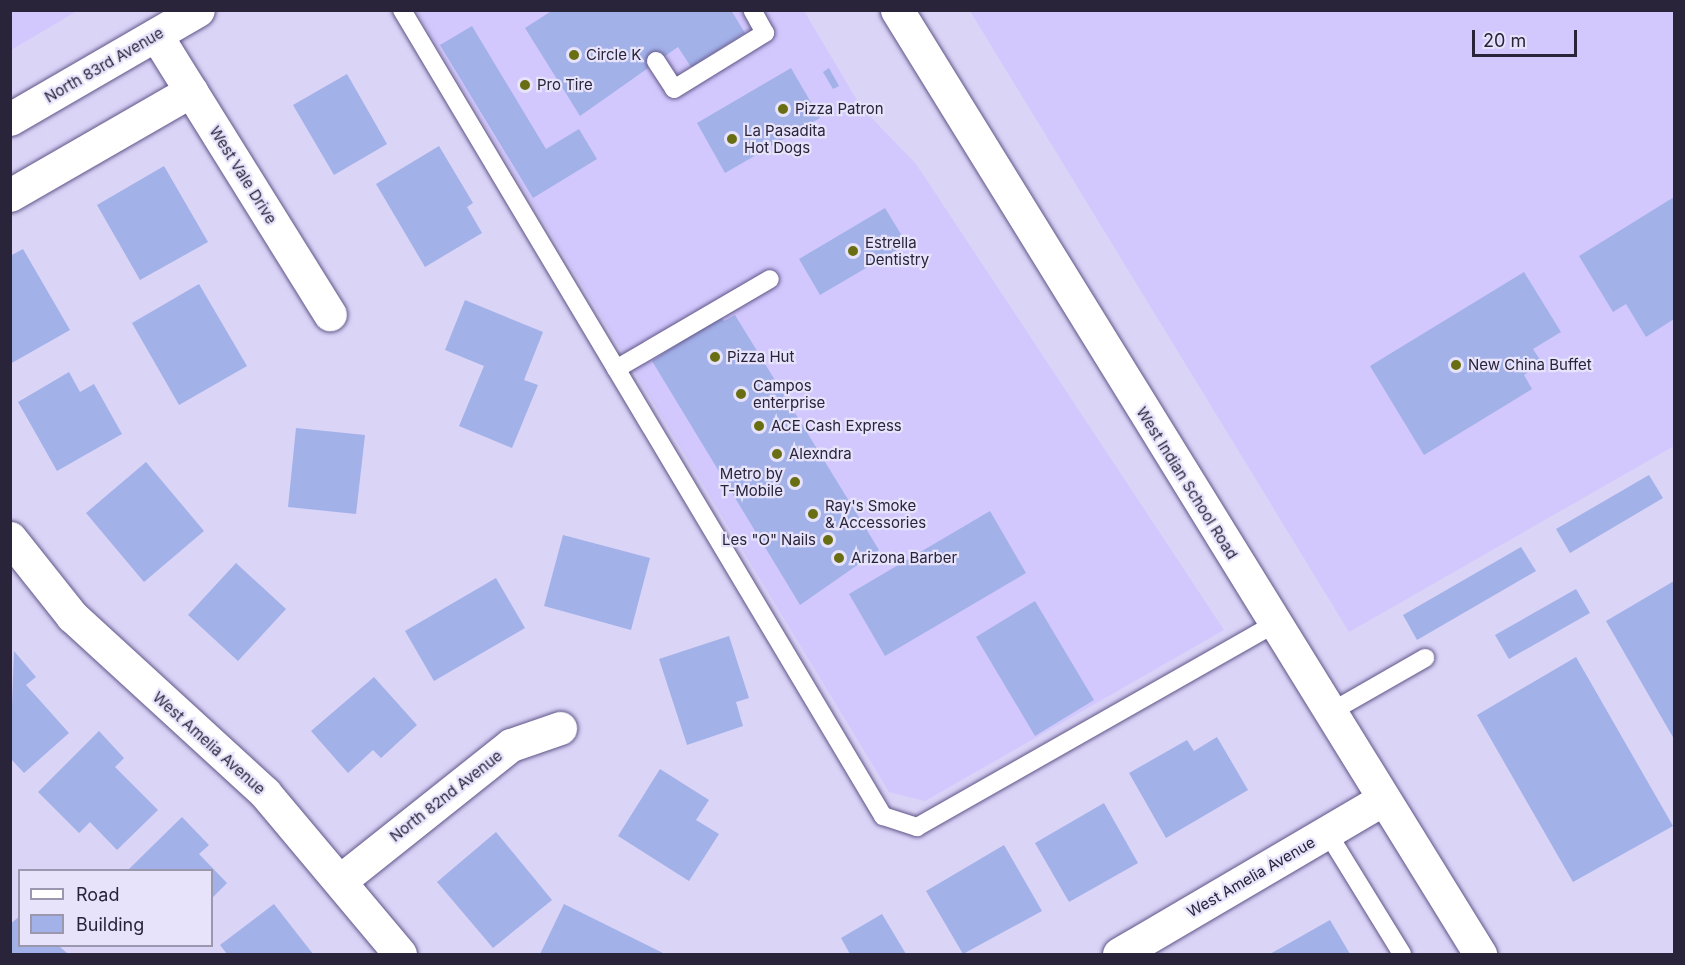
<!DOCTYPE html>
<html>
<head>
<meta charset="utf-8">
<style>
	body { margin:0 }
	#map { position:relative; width:1685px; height:965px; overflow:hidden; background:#dad4f7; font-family:Inter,sans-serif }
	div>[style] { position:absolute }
	.built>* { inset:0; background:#d2c8fd }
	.building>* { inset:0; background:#a3b1e9 }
	.roads { filter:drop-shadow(0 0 2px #605588) drop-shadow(0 0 2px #605588) }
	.lane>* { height:18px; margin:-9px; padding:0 9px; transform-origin:9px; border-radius:9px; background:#fff }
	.street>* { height:33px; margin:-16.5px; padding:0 16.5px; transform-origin:16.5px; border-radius:16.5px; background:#fff }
	.secondary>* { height:33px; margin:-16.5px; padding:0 16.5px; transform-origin:16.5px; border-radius:16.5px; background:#fff }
	.dots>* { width:16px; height:16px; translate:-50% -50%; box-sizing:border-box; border:3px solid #e6e3fb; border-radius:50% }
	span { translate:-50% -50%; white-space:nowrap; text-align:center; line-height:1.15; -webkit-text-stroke:4.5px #e6e3fb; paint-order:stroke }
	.poi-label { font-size:15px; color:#29243a }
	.left { translate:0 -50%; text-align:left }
	.right { translate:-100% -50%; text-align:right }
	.street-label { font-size:15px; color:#29243a }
	.frame { position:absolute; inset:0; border:12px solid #29243a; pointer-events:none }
	.legend { position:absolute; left:18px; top:869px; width:195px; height:78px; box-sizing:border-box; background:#e6e3fb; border:2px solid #9a97ae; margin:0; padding:8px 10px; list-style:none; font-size:18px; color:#29243a }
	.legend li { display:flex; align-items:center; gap:12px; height:30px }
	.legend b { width:30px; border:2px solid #9a97ae }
	.scale { position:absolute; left:1472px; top:30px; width:105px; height:27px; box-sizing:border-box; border:3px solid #29243a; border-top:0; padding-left:8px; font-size:18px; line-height:21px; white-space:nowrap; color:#29243a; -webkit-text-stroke:4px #e6e3fb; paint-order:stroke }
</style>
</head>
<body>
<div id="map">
	<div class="built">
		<div style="clip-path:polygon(11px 10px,77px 10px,77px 11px,11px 50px)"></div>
		<div style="clip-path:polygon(416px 11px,804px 11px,861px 107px,916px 164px,1224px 630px,925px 801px,889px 792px)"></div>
		<div style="clip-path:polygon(970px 11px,1674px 11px,1674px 446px,1349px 632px)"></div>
	</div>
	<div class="building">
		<div style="clip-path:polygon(553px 10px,731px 10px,745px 33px,691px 67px,678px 47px,580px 116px,525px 28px)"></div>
		<div style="clip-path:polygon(472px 26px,546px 149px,579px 129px,597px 159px,533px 198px,440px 45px)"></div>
		<div style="clip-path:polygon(791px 68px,820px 118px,725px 173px,697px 123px)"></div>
		<div style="clip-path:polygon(829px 68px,839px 86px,833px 89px,823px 72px)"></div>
		<div style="clip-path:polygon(347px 74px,387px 144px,334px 175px,293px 105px)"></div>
		<div style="clip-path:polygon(439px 146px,473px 203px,467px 207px,482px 233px,425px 267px,376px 184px)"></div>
		<div style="clip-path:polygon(164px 166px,208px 242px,140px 280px,97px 205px)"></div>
		<div style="clip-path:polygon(1674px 197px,1674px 319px,1646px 337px,1626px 304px,1613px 312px,1579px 256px)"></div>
		<div style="clip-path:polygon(885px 208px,907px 244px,820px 295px,799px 259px)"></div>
		<div style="clip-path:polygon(23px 249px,70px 330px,10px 364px,10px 256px)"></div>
		<div style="clip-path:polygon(1524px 272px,1561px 332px,1533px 349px,1542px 363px,1524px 375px,1532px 389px,1424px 455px,1370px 366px)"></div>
		<div style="clip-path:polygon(199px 284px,247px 366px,179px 405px,132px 323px)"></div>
		<div style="clip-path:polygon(465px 300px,543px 332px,524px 380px,538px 385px,512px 448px,459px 426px,484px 366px,445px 350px)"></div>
		<div style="clip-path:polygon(735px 315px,879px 550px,800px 605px,652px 361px,720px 316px,724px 321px)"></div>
		<div style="clip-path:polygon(69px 372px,80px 392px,94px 384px,122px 434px,57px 471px,18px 402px)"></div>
		<div style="clip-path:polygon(296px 428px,365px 435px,356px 514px,288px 507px)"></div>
		<div style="clip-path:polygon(146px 462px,204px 531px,144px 582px,86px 513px)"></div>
		<div style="clip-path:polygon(1649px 475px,1663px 498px,1570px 553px,1556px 529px)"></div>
		<div style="clip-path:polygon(990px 511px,1026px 573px,885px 656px,849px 594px)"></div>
		<div style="clip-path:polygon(563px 535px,650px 558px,631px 630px,544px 606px)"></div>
		<div style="clip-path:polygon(1521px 547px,1536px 571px,1417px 640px,1403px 615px)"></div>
		<div style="clip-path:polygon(236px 563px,286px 609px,238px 661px,188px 615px)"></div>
		<div style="clip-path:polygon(496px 578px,525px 628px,434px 681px,405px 631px)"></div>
		<div style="clip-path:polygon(1674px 581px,1674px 739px,1606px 621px)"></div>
		<div style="clip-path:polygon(1576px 589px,1590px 613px,1509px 659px,1495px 635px)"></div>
		<div style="clip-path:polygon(1035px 601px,1094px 700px,1035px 736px,976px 637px)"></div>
		<div style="clip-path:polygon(729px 636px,749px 698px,736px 702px,743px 726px,687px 745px,659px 659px)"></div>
		<div style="clip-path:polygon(14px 651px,36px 677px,26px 685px,69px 733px,24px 773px,10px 758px)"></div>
		<div style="clip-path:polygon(1576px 657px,1673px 826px,1573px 882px,1477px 715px)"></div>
		<div style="clip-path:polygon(374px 677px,417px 725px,381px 758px,373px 750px,348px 773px,311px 731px)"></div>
		<div style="clip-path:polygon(99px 731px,124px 758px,115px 767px,158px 810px,117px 850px,90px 822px,79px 833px,38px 792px)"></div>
		<div style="clip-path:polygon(1217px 737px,1248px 790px,1166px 838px,1129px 773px,1187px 740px,1194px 751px)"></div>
		<div style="clip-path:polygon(660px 769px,709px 800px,696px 820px,719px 834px,689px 881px,618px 836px)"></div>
		<div style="clip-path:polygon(1104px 803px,1138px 863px,1069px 902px,1035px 843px)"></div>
		<div style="clip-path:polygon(182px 817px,209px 845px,199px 854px,227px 883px,212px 898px,212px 870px,128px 870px)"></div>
		<div style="clip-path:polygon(496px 832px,552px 900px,493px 948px,437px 882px)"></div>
		<div style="clip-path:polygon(1004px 845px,1042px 911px,963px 954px,926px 891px)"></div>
		<div style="clip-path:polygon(274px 904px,313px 954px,227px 954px,220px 945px)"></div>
		<div style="clip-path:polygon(564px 904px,665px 954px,540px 954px)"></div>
		<div style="clip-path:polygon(882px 914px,906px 954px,850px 954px,841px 938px)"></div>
		<div style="clip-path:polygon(20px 916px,20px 946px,59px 946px,68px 954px,10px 954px,10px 924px)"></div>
		<div style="clip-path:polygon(1330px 920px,1350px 954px,1270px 954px)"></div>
	</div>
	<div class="roads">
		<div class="lane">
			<div style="left:402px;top:10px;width:939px;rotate:59.17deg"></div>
			<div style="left:883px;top:816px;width:36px;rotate:18deg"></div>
			<div style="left:917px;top:827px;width:411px;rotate:-29.6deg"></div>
			<div style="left:656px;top:61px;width:33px;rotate:57deg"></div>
			<div style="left:674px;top:89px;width:107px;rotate:-31.6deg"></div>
			<div style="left:765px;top:33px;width:26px;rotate:-119deg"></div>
			<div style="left:616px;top:369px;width:178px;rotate:-30.3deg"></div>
			<div style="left:1329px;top:713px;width:111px;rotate:-29.8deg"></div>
			<div style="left:1327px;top:832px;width:143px;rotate:58.4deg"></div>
		</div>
		<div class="street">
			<div style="left:156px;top:35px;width:329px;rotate:58.1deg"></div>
			<div style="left:10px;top:195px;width:209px;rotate:-29.9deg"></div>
			<div style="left:10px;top:538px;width:100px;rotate:51.5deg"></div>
			<div style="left:72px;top:616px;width:262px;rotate:42.5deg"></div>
			<div style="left:265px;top:793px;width:210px;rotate:50deg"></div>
			<div style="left:341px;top:880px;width:217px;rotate:-38.5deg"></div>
			<div style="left:511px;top:745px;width:52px;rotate:-19.1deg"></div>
			<div style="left:1119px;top:954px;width:306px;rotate:-30.4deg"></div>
		</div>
		<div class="secondary">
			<div style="left:897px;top:10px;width:1110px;rotate:58.3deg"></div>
			<div style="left:10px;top:119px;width:217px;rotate:-30.1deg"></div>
		</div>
	</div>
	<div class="dots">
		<div style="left:574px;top:55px;background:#696e12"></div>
		<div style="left:525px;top:85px;background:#696e12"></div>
		<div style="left:783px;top:109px;background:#696e12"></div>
		<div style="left:732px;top:139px;background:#696e12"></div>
		<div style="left:853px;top:251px;background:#696e12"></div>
		<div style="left:715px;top:357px;background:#696e12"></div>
		<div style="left:1456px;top:365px;background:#696e12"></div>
		<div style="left:741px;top:394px;background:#696e12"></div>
		<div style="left:759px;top:426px;background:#696e12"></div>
		<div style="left:777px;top:454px;background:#696e12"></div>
		<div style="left:795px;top:482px;background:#696e12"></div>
		<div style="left:813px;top:514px;background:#696e12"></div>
		<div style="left:828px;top:540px;background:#696e12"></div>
		<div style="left:839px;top:558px;background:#696e12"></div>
	</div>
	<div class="poi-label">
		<span class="left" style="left:586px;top:55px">Circle K</span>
		<span class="left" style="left:537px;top:85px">Pro Tire</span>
		<span class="left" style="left:795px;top:109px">Pizza Patron</span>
		<span class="left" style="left:744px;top:139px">La Pasadita<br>Hot Dogs</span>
		<span class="left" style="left:865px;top:251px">Estrella<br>Dentistry</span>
		<span class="left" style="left:727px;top:357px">Pizza Hut</span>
		<span class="left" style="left:1468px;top:365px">New China Buffet</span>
		<span class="left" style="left:753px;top:394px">Campos<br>enterprise</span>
		<span class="left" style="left:771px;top:426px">ACE Cash Express</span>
		<span class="left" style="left:789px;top:454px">Alexndra</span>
		<span class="right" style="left:783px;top:482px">Metro by<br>T-Mobile</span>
		<span class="left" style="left:825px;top:514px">Ray's Smoke<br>&amp; Accessories</span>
		<span class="right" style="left:816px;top:540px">Les "O" Nails</span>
		<span class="left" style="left:851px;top:558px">Arizona Barber</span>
	</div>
	<div class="street-label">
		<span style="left:104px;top:65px;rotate:-30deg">North 83rd Avenue</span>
		<span style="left:243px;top:175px;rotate:58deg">West Vale Drive</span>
		<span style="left:1187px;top:483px;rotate:58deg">West Indian School Road</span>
		<span style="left:209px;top:743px;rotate:42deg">West Amelia Avenue</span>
		<span style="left:446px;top:796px;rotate:-38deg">North 82nd Avenue</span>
		<span style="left:1251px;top:877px;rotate:-30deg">West Amelia Avenue</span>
	</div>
	<div class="frame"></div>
	<ul class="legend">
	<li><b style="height:8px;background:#fff"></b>Road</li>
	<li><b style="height:16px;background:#a3b1e9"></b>Building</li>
	</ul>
	<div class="scale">20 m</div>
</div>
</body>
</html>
